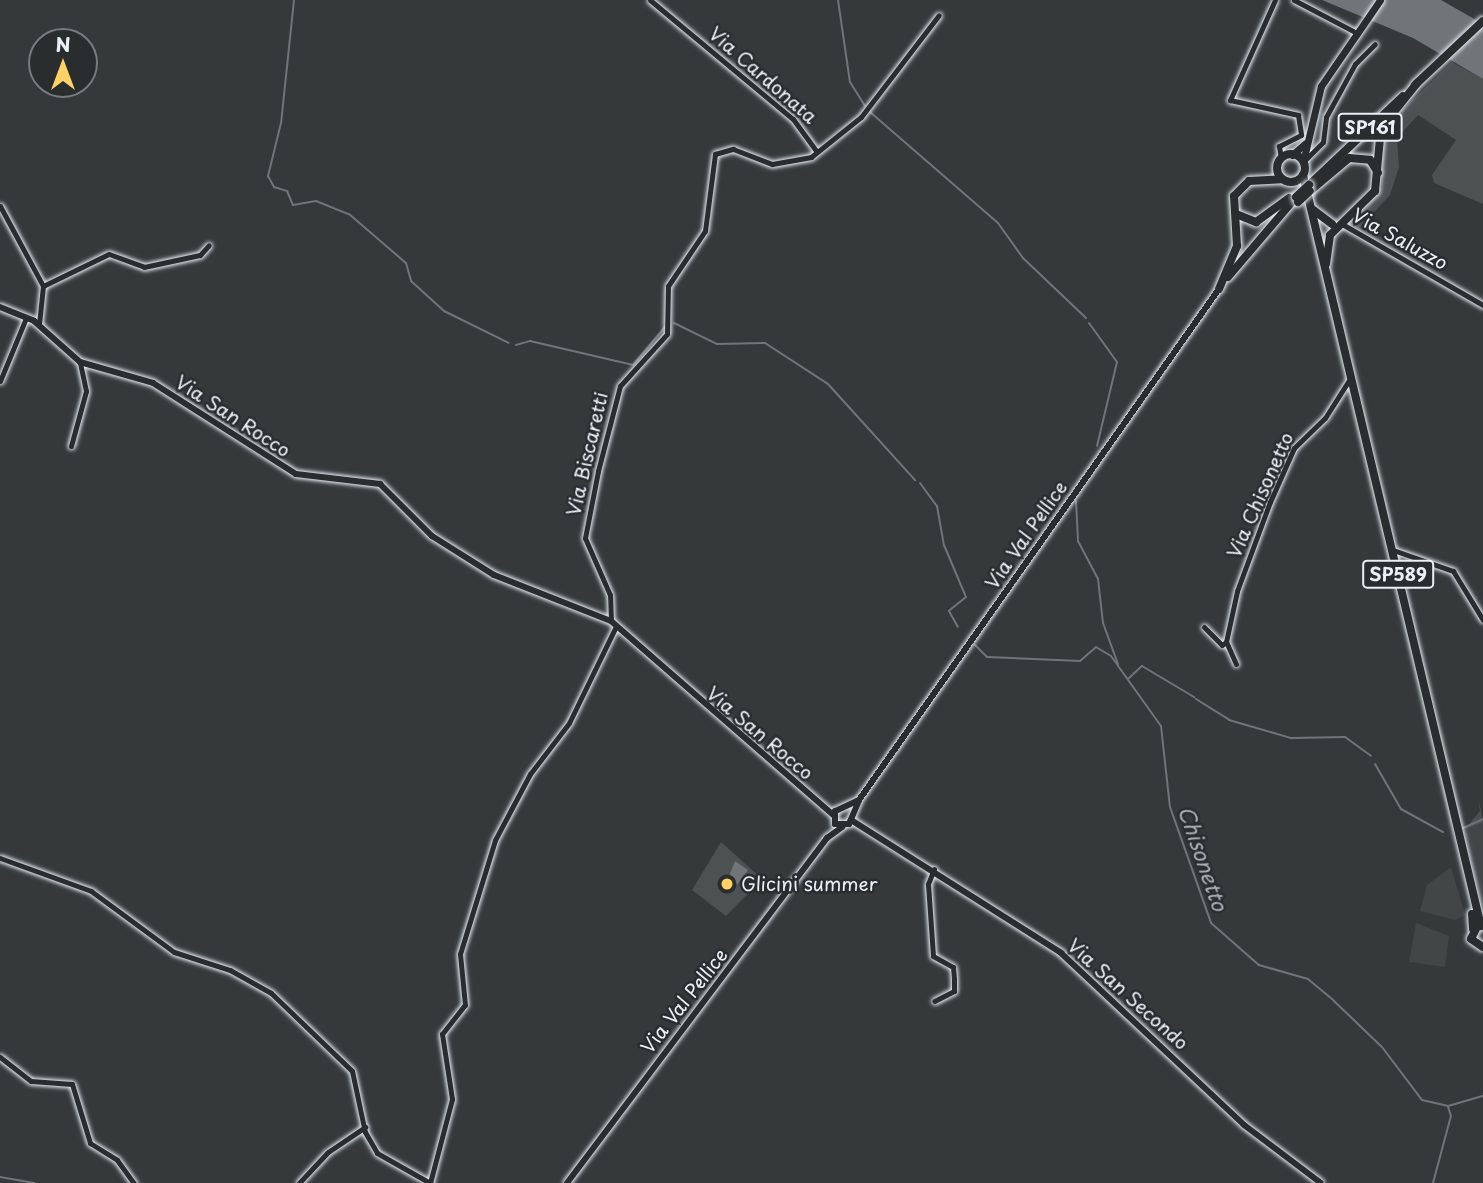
<!DOCTYPE html>
<html>
<head>
<meta charset="utf-8">
<style>
	body { margin:0 }
	#map { position:relative; width:1483px; height:1183px; overflow:hidden; background:#35393a; font-family:"Playpen Sans",sans-serif }
	div>[style] { position:absolute }
	.built>* { inset:0; background:#424647 }
	.green>* { inset:0; background:#4d5152 }
	.water>* { inset:0; background:#707579 }
	.stream>* { height:2px; margin:-1px; padding:0 1px; transform-origin:1px; border-radius:1px; background:#707579 }
	.roads { filter:drop-shadow(0 0 2px #e8f1f8) drop-shadow(0 0 2px #e8f1f8) }
	.minor>* { height:5px; margin:-2.5px; padding:0 2.5px; transform-origin:2.5px; border-radius:2.5px; background:#2a2d2e }
	.tertiary>* { height:6px; margin:-3px; padding:0 3px; transform-origin:3px; border-radius:3px; background:#2a2d2e }
	.secondary>* { height:7px; margin:-3.5px; padding:0 3.5px; transform-origin:3.5px; border-radius:3.5px; background:#2a2d2e }
	.primary>* { height:8px; margin:-4px; padding:0 4px; transform-origin:4px; border-radius:4px; background:#2a2d2e }
	.primary>.ring { margin:-4px; padding:0; box-sizing:content-box; background:none; border:8px solid #2a2d2e; border-radius:50% }
	.bridges { filter:drop-shadow(0 0 2px #e8f1f8) drop-shadow(0 0 2px #e8f1f8) }
	.primary-bridge>* { height:8px; margin:-4px; padding:0 4px; transform-origin:4px; border-radius:4px; background:#2a2d2e }
	.dots>* { width:19px; height:19px; translate:-50% -50%; box-sizing:border-box; border:4px solid #2a2d2e; border-radius:50% }
	span { translate:-50% -50%; white-space:nowrap; text-align:center; line-height:1.15; -webkit-text-stroke:5px #2a2d2e; paint-order:stroke }
	.shield-label span { padding:2px 5px; background:#2a2d2e; border:2px solid; border-radius:5px; -webkit-text-stroke-width:0 }
	.shield-label { font-size:18px; color:#e8f1f8; font-weight:700 }
	.street-label { font-size:19px; color:#e8f1f8 }
	.poi-label { font-size:19px; color:#e8f1f8 }
	.left { translate:0 -50%; text-align:left }
	.water-label { font-size:21px; color:#acb3b8; font-style:italic }
	.north { position:absolute; left:28px; top:28px; width:70px; height:70px; box-sizing:border-box; background:#2a2d2e; border:2px solid #767b7f; border-radius:50%; rotate:0deg; font-size:19px; font-weight:700; line-height:28px; text-align:center; color:#e8f1f8 }
	.north::after { content:''; display:block; margin:auto; width:24px; height:32px; background:#ffd166; clip-path:polygon(50% 0,100% 100%,50% 72%,0 100%) }
</style>
</head>
<body>
<div id="map">
	<div class="built">
		<div style="clip-path:polygon(1483px 823px,1483px 905px,1482px 905px,1464px 830px)"></div>
		<div style="clip-path:polygon(1451px 867px,1465px 915px,1455px 920px,1420px 911px,1427px 885px)"></div>
		<div style="clip-path:polygon(1416px 923px,1449px 936px,1445px 967px,1409px 962px)"></div>
	</div>
	<div class="green">
		<div style="clip-path:polygon(1452px 62px,1483px 79px,1483px 204px,1434px 183px,1432px 175px,1456px 140px,1418px 115px,1397px 138px,1399px 167px,1390px 195px,1359px 228px,1348px 221px,1382px 188px,1381px 141px,1389px 123px)"></div>
		<div style="clip-path:polygon(1478px 796px,1483px 823px,1464px 830px,1480px 811px)"></div>
		<div style="clip-path:polygon(721px 842px,762px 879px,726px 916px,692px 890px)"></div>
	</div>
	<div class="water">
		<div style="clip-path:polygon(1322px 0,1441px 0,1483px 24px,1483px 79px,1413px 38px)"></div>
		<div style="clip-path:polygon(735px 861px,748px 870px,737px 885px,728px 879px)"></div>
	</div>
	<div class="stream">
		<div style="left:294px;top:0;width:124px;rotate:96deg"></div>
		<div style="left:281px;top:123px;width:55px;rotate:103.8deg"></div>
		<div style="left:268px;top:176px;width:13px;rotate:61deg"></div>
		<div style="left:274px;top:187px;width:14px;rotate:17deg"></div>
		<div style="left:287px;top:191px;width:15px;rotate:67deg"></div>
		<div style="left:293px;top:205px;width:23px;rotate:-10deg"></div>
		<div style="left:316px;top:201px;width:35px;rotate:22deg"></div>
		<div style="left:349px;top:214px;width:75px;rotate:40.7deg"></div>
		<div style="left:406px;top:263px;width:19px;rotate:74deg"></div>
		<div style="left:411px;top:281px;width:45px;rotate:42.3deg"></div>
		<div style="left:444px;top:311px;width:72px;rotate:26.2deg"></div>
		<div style="left:838px;top:0;width:83px;rotate:81.7deg"></div>
		<div style="left:850px;top:82px;width:28px;rotate:58deg"></div>
		<div style="left:870px;top:112px;width:169px;rotate:40.9deg"></div>
		<div style="left:998px;top:223px;width:43px;rotate:54.5deg"></div>
		<div style="left:1023px;top:258px;width:87px;rotate:43.6deg"></div>
		<div style="left:674px;top:323px;width:48px;rotate:26deg"></div>
		<div style="left:717px;top:344px;width:48px;rotate:-1.2deg"></div>
		<div style="left:765px;top:343px;width:75px;rotate:33.1deg"></div>
		<div style="left:828px;top:384px;width:130px;rotate:47.8deg"></div>
		<div style="left:1089px;top:323px;width:48px;rotate:54.3deg"></div>
		<div style="left:1117px;top:362px;width:86px;rotate:103.4deg"></div>
		<div style="left:516px;top:345px;width:15px;rotate:-16deg"></div>
		<div style="left:530px;top:341px;width:106px;rotate:13.1deg"></div>
		<div style="left:633px;top:365px;width:50px;rotate:-49.9deg"></div>
		<div style="left:920px;top:483px;width:29px;rotate:54deg"></div>
		<div style="left:937px;top:506px;width:40px;rotate:80deg"></div>
		<div style="left:944px;top:545px;width:56px;rotate:67.1deg"></div>
		<div style="left:966px;top:597px;width:22px;rotate:141deg"></div>
		<div style="left:949px;top:611px;width:18px;rotate:61deg"></div>
		<div style="left:1076px;top:501px;width:40px;rotate:87.1deg"></div>
		<div style="left:1078px;top:541px;width:43px;rotate:62.2deg"></div>
		<div style="left:1098px;top:579px;width:44px;rotate:83.5deg"></div>
		<div style="left:1103px;top:623px;width:44px;rotate:69.9deg"></div>
		<div style="left:975px;top:645px;width:17px;rotate:45deg"></div>
		<div style="left:987px;top:657px;width:93px;rotate:2.5deg"></div>
		<div style="left:1080px;top:661px;width:21px;rotate:-41deg"></div>
		<div style="left:1096px;top:647px;width:17px;rotate:31deg"></div>
		<div style="left:1111px;top:656px;width:86px;rotate:54.5deg"></div>
		<div style="left:1161px;top:726px;width:81px;rotate:83.7deg"></div>
		<div style="left:1170px;top:807px;width:123px;rotate:70.5deg"></div>
		<div style="left:1211px;top:923px;width:64px;rotate:41.2deg"></div>
		<div style="left:1259px;top:965px;width:51px;rotate:15.9deg"></div>
		<div style="left:1308px;top:979px;width:34px;rotate:40deg"></div>
		<div style="left:1334px;top:1001px;width:66px;rotate:43.8deg"></div>
		<div style="left:1382px;top:1047px;width:66px;rotate:53deg"></div>
		<div style="left:1422px;top:1100px;width:27px;rotate:13deg"></div>
		<div style="left:1448px;top:1106px;width:36px;rotate:-16deg"></div>
		<div style="left:1128px;top:679px;width:19px;rotate:-43deg"></div>
		<div style="left:1142px;top:666px;width:61px;rotate:30.8deg"></div>
		<div style="left:1196px;top:699px;width:39px;rotate:32deg"></div>
		<div style="left:1229px;top:720px;width:65px;rotate:16.2deg"></div>
		<div style="left:1291px;top:738px;width:54px;rotate:-1.1deg"></div>
		<div style="left:1345px;top:737px;width:32px;rotate:36deg"></div>
		<div style="left:1375px;top:764px;width:52px;rotate:60deg"></div>
		<div style="left:1401px;top:809px;width:48px;rotate:28.7deg"></div>
		<div style="left:1463px;top:828px;width:22px;rotate:-24deg"></div>
		<div style="left:0;top:1177px;width:35px;rotate:10deg"></div>
		<div style="left:1433px;top:1183px;width:69px;rotate:-75deg"></div>
		<div style="left:1451px;top:1116px;width:9px;rotate:-108deg"></div>
	</div>
	<div class="roads">
		<div class="minor">
			<div style="left:650px;top:0;width:186px;rotate:39.8deg"></div>
			<div style="left:793px;top:119px;width:39px;rotate:54deg"></div>
			<div style="left:1275px;top:0;width:110px;rotate:114.2deg"></div>
			<div style="left:1230px;top:100px;width:70px;rotate:12.4deg"></div>
			<div style="left:1298px;top:115px;width:20px;rotate:81deg"></div>
			<div style="left:1301px;top:135px;width:25px;rotate:153deg"></div>
			<div style="left:1279px;top:146px;width:13px;rotate:81deg"></div>
			<div style="left:1294px;top:0;width:67px;rotate:27.7deg"></div>
			<div style="left:1303px;top:162px;width:28px;rotate:-45deg"></div>
			<div style="left:1323px;top:142px;width:25px;rotate:-83deg"></div>
			<div style="left:1326px;top:117px;width:60px;rotate:-61.3deg"></div>
			<div style="left:1355px;top:64px;width:28px;rotate:-45deg"></div>
			<div style="left:0;top:206px;width:91px;rotate:61.7deg"></div>
			<div style="left:43px;top:286px;width:39px;rotate:96deg"></div>
			<div style="left:1342px;top:224px;width:163px;rotate:29.9deg"></div>
			<div style="left:43px;top:286px;width:73px;rotate:-25.9deg"></div>
			<div style="left:109px;top:254px;width:37px;rotate:20deg"></div>
			<div style="left:144px;top:267px;width:57px;rotate:-12.1deg"></div>
			<div style="left:200px;top:255px;width:13px;rotate:-48deg"></div>
			<div style="left:0;top:381px;width:68px;rotate:-67.6deg"></div>
			<div style="left:71px;top:446px;width:57px;rotate:-74.7deg"></div>
			<div style="left:86px;top:391px;width:30px;rotate:-102deg"></div>
			<div style="left:1393px;top:550px;width:64px;rotate:19.3deg"></div>
			<div style="left:1453px;top:571px;width:57px;rotate:58.5deg"></div>
			<div style="left:611px;top:621px;width:26px;rotate:-92deg"></div>
			<div style="left:610px;top:595px;width:62px;rotate:-113.7deg"></div>
			<div style="left:585px;top:538px;width:68px;rotate:-79deg"></div>
			<div style="left:598px;top:471px;width:88px;rotate:-75.5deg"></div>
			<div style="left:620px;top:386px;width:70px;rotate:-47.9deg"></div>
			<div style="left:667px;top:334px;width:48px;rotate:-88.8deg"></div>
			<div style="left:668px;top:286px;width:66px;rotate:-56.1deg"></div>
			<div style="left:705px;top:231px;width:78px;rotate:-82.6deg"></div>
			<div style="left:715px;top:154px;width:19px;rotate:-16deg"></div>
			<div style="left:733px;top:149px;width:42px;rotate:21deg"></div>
			<div style="left:772px;top:164px;width:40px;rotate:-10deg"></div>
			<div style="left:811px;top:157px;width:64px;rotate:-38.7deg"></div>
			<div style="left:861px;top:117px;width:128px;rotate:-52.6deg"></div>
			<div style="left:1204px;top:627px;width:25px;rotate:45deg"></div>
			<div style="left:1222px;top:645px;width:5px;rotate:-37deg"></div>
			<div style="left:1236px;top:664px;width:24px;rotate:-114deg"></div>
			<div style="left:1226px;top:642px;width:52px;rotate:-77.8deg"></div>
			<div style="left:1237px;top:591px;width:95px;rotate:-69.7deg"></div>
			<div style="left:1270px;top:502px;width:59px;rotate:-66deg"></div>
			<div style="left:1294px;top:448px;width:43px;rotate:-44.1deg"></div>
			<div style="left:1325px;top:418px;width:49px;rotate:-57.6deg"></div>
			<div style="left:0;top:858px;width:97px;rotate:19.9deg"></div>
			<div style="left:91px;top:891px;width:103px;rotate:36.3deg"></div>
			<div style="left:174px;top:952px;width:59px;rotate:17.8deg"></div>
			<div style="left:230px;top:970px;width:47px;rotate:29.3deg"></div>
			<div style="left:271px;top:993px;width:112px;rotate:43.9deg"></div>
			<div style="left:352px;top:1071px;width:62px;rotate:78deg"></div>
			<div style="left:365px;top:1132px;width:24px;rotate:60deg"></div>
			<div style="left:377px;top:1153px;width:61px;rotate:29.5deg"></div>
			<div style="left:934px;top:869px;width:16px;rotate:112deg"></div>
			<div style="left:928px;top:884px;width:72px;rotate:86deg"></div>
			<div style="left:933px;top:956px;width:23px;rotate:29deg"></div>
			<div style="left:953px;top:967px;width:12px;rotate:85deg"></div>
			<div style="left:954px;top:979px;width:12px;rotate:90deg"></div>
			<div style="left:954px;top:991px;width:22px;rotate:153deg"></div>
			<div style="left:0;top:1057px;width:39px;rotate:38deg"></div>
			<div style="left:31px;top:1081px;width:41px;rotate:4.2deg"></div>
			<div style="left:72px;top:1084px;width:62px;rotate:73deg"></div>
			<div style="left:90px;top:1143px;width:32px;rotate:32deg"></div>
			<div style="left:117px;top:1160px;width:29px;rotate:54deg"></div>
			<div style="left:299px;top:1183px;width:42px;rotate:-46.9deg"></div>
			<div style="left:328px;top:1152px;width:45px;rotate:-34deg"></div>
			<div style="left:430px;top:1183px;width:87px;rotate:-75.3deg"></div>
			<div style="left:452px;top:1099px;width:66px;rotate:-98.7deg"></div>
			<div style="left:442px;top:1034px;width:37px;rotate:-52deg"></div>
			<div style="left:465px;top:1005px;width:51px;rotate:-95.6deg"></div>
			<div style="left:460px;top:954px;width:119px;rotate:-72.9deg"></div>
			<div style="left:495px;top:840px;width:75px;rotate:-62.1deg"></div>
			<div style="left:530px;top:774px;width:64px;rotate:-52.6deg"></div>
			<div style="left:569px;top:723px;width:108px;rotate:-64.1deg"></div>
		</div>
		<div class="tertiary">
			<div style="left:0;top:307px;width:37px;rotate:22deg"></div>
			<div style="left:34px;top:321px;width:62px;rotate:41.7deg"></div>
			<div style="left:80px;top:362px;width:76px;rotate:16deg"></div>
			<div style="left:153px;top:383px;width:169px;rotate:32.5deg"></div>
			<div style="left:296px;top:474px;width:85px;rotate:6.8deg"></div>
			<div style="left:380px;top:484px;width:74px;rotate:45deg"></div>
			<div style="left:432px;top:536px;width:73px;rotate:32.2deg"></div>
			<div style="left:494px;top:575px;width:126px;rotate:21.5deg"></div>
			<div style="left:611px;top:621px;width:295px;rotate:41.1deg"></div>
			<div style="left:859px;top:800px;width:26px;rotate:155deg"></div>
			<div style="left:835px;top:811px;width:13px;rotate:90deg"></div>
			<div style="left:835px;top:824px;width:14px"></div>
			<div style="left:849px;top:824px;width:26px;rotate:-67deg"></div>
			<div style="left:859px;top:800px;width:625px;rotate:-54.84deg"></div>
			<div style="left:851px;top:820px;width:249px;rotate:32.3deg"></div>
			<div style="left:1061px;top:953px;width:251px;rotate:43.2deg"></div>
			<div style="left:1244px;top:1125px;width:96px;rotate:37deg"></div>
			<div style="left:567px;top:1183px;width:432px;rotate:-53deg"></div>
			<div style="left:827px;top:838px;width:19px;rotate:-36deg"></div>
		</div>
		<div class="secondary">
			<div style="left:1292px;top:155px;width:18px;rotate:-41deg"></div>
			<div style="left:1303px;top:162px;width:78px;rotate:-76.7deg"></div>
			<div style="left:1321px;top:86px;width:104px;rotate:-55.5deg"></div>
		</div>
		<div class="primary">
			<div style="left:1415px;top:85px;width:93px;rotate:-43.3deg"></div>
			<div class="ring" style="left:1277px;top:154px;width:20px;height:20px"></div>
			<div style="left:1303px;top:175px;width:772px;rotate:76.67deg"></div>
			<div style="left:1309px;top:185px;width:129px;rotate:-43.4deg"></div>
			<div style="left:1310px;top:191px;width:51px;rotate:-40.2deg"></div>
			<div style="left:1349px;top:158px;width:21px;rotate:5deg"></div>
			<div style="left:1370px;top:160px;width:15px;rotate:58deg"></div>
			<div style="left:1312px;top:209px;width:25px;rotate:37deg"></div>
			<div style="left:1236px;top:214px;width:22px;rotate:22deg"></div>
			<div style="left:1256px;top:222px;width:41px;rotate:-36deg"></div>
			<div style="left:1326px;top:264px;width:29px;rotate:-82deg"></div>
			<div style="left:1330px;top:235px;width:63px;rotate:-44.4deg"></div>
			<div style="left:1375px;top:191px;width:63px;rotate:-84.6deg"></div>
			<div style="left:1381px;top:128px;width:59px;rotate:-51.2deg"></div>
			<div style="left:1228px;top:277px;width:105px;rotate:-49.6deg"></div>
			<div style="left:1219px;top:289px;width:47px;rotate:-67.3deg"></div>
			<div style="left:1237px;top:246px;width:50px;rotate:-93.4deg"></div>
			<div style="left:1234px;top:196px;width:21px;rotate:-45deg"></div>
			<div style="left:1249px;top:181px;width:33px;rotate:-3deg"></div>
			<div style="left:1472px;top:914px;width:15px;rotate:86deg"></div>
			<div style="left:1477px;top:927px;width:13px;rotate:117deg"></div>
			<div style="left:1471px;top:939px;width:14px;rotate:34deg"></div>
		</div>
	</div>
	<div class="bridges">
		<div class="primary-bridge">
			<div style="left:1296px;top:197px;width:18px;rotate:-43deg"></div>
			<div style="left:1298px;top:202px;width:16px;rotate:-43deg"></div>
		</div>
	</div>
	<div class="dots">
		<div style="left:727px;top:884px;background:#ffd166"></div>
	</div>
	<div class="shield-label">
		<span style="left:1370px;top:127px">SP161</span>
		<span style="left:1398px;top:574px">SP589</span>
	</div>
	<div class="street-label">
		<span style="left:763px;top:75px;rotate:41deg">Via Cardonata</span>
		<span style="left:1400px;top:239px;rotate:29deg">Via Saluzzo</span>
		<span style="left:233px;top:416px;rotate:33deg">Via San Rocco</span>
		<span style="left:587px;top:454px;rotate:-77deg">Via Biscaretti</span>
		<span style="left:1260px;top:495px;rotate:-66deg">Via Chisonetto</span>
		<span style="left:1026px;top:535px;rotate:-55deg">Via Val Pellice</span>
		<span style="left:760px;top:733px;rotate:40deg">Via San Rocco</span>
		<span style="left:1128px;top:994px;rotate:42deg">Via San Secondo</span>
		<span style="left:684px;top:1001px;rotate:-52deg">Via Val Pellice</span>
	</div>
	<div class="poi-label">
		<span class="left" style="left:741px;top:884px">Glicini summer</span>
	</div>
	<div class="water-label">
		<span style="left:1204px;top:858px;rotate:71deg">Chisonetto</span>
	</div>
	<div class="north">N</div>
</div>
</body>
</html>
